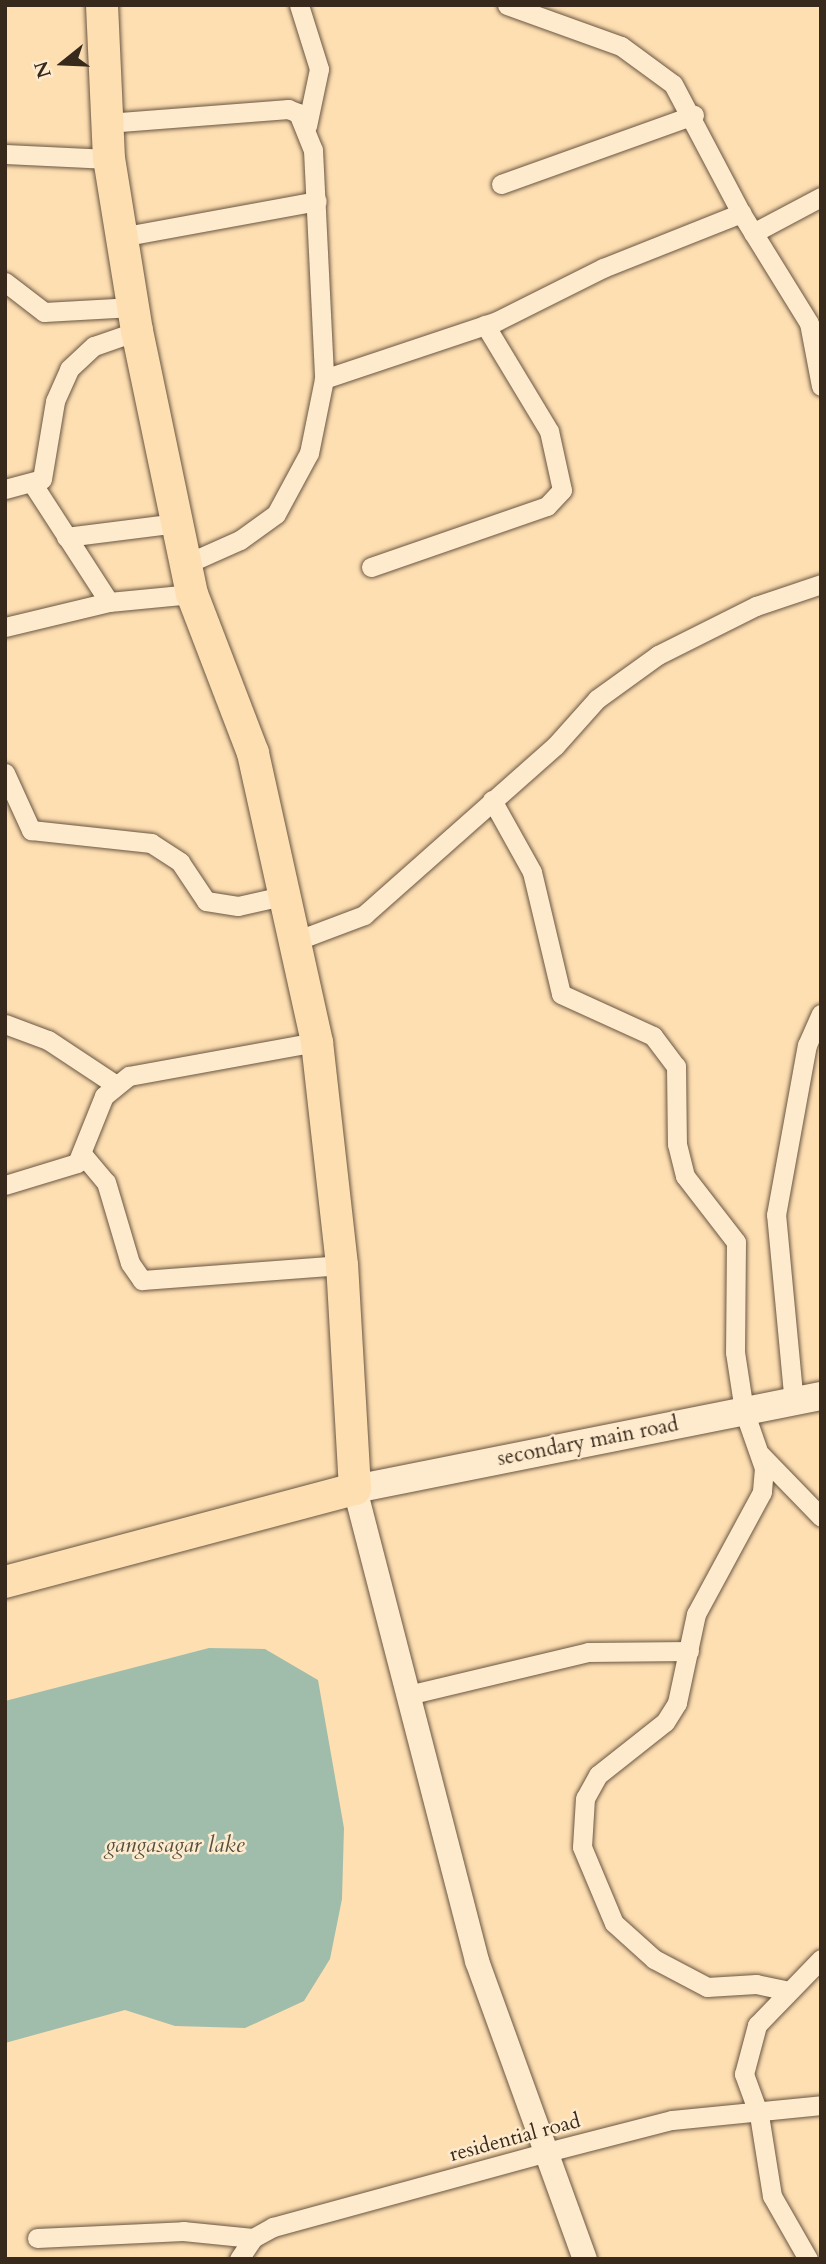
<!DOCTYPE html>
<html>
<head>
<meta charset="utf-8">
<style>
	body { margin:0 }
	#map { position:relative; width:826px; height:2264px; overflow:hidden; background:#fedfb2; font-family:Cardo,serif }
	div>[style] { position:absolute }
	.water>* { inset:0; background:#a0bdab }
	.roads { filter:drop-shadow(0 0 2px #695642) drop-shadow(0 0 2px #695642) }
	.minor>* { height:19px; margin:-9.5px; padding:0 9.5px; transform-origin:9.5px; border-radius:9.5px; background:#feeacd }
	.tertiary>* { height:24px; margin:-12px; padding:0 12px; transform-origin:12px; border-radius:12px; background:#feeacd }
	.secondary>* { height:28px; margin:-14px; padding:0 14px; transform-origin:14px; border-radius:14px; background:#feeacd }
	.primary>* { height:32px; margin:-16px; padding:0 16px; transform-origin:16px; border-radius:16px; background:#fedfb2 }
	span { translate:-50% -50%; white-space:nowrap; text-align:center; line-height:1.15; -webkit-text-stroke:5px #feeacd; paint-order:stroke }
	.street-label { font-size:21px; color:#37291c }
	.water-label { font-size:23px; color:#514e40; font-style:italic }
	.frame { position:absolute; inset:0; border:7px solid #37291c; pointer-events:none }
	.north { position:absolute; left:28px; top:28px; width:70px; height:70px; -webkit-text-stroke:5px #feeacd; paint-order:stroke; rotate:252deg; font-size:19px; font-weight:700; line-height:28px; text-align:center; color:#37291c }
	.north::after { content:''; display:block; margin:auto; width:24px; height:32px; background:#37291c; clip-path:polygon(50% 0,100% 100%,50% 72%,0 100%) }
</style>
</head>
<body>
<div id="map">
	<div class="water">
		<div style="clip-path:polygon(209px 1648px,265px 1649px,318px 1680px,344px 1828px,342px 1899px,330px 1959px,304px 2001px,245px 2028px,175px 2026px,125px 2010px,5px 2043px,5px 1701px)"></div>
	</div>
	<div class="roads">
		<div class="minor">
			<div style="left:299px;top:5px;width:67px;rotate:72.6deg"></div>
			<div style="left:319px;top:69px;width:58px;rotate:101.9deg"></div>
			<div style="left:507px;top:5px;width:121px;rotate:19.8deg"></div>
			<div style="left:621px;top:46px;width:64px;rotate:36.2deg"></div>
			<div style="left:673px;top:84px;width:146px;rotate:62.2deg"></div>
			<div style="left:741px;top:213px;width:129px;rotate:58.3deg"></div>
			<div style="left:809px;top:323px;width:64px;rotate:79.2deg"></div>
			<div style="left:107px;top:123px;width:182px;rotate:-4.4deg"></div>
			<div style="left:288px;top:109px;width:11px;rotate:22deg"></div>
			<div style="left:298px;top:113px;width:40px;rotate:68deg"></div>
			<div style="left:313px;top:150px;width:229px;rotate:87.2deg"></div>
			<div style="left:5px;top:154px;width:104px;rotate:2.8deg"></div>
			<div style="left:501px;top:184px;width:205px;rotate:-19.7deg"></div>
			<div style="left:753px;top:233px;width:77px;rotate:-27.9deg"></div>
			<div style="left:121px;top:237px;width:199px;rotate:-10.4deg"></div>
			<div style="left:5px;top:282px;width:49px;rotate:37.6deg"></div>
			<div style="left:44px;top:312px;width:89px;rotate:-3.2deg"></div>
			<div style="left:34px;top:486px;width:138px;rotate:57.1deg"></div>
			<div style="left:5px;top:489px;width:38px;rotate:-15deg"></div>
			<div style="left:42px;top:479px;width:79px;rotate:-80.5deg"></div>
			<div style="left:55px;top:401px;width:35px;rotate:-66deg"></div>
			<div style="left:69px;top:369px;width:34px;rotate:-43deg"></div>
			<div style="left:94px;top:346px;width:46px;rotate:-19.2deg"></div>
			<div style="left:66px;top:537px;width:112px;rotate:-7.2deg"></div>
			<div style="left:186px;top:564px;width:59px;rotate:-24deg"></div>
			<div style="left:240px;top:540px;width:44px;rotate:-35.8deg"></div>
			<div style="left:276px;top:514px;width:69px;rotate:-61.6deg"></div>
			<div style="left:309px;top:453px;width:76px;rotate:-78.5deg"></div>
			<div style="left:324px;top:379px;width:182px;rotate:-18.5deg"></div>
			<div style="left:497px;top:321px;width:119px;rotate:-26.6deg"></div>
			<div style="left:603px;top:268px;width:149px;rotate:-21.7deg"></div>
			<div style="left:371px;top:567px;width:186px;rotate:-19.1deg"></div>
			<div style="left:547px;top:506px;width:22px;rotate:-47deg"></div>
			<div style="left:562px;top:490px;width:60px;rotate:-102.4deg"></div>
			<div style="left:549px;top:431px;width:124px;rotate:-121.1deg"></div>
			<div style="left:5px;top:627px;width:107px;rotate:-13.5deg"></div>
			<div style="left:109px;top:602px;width:83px;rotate:-5.5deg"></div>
			<div style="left:5px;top:773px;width:63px;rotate:65.5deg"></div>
			<div style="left:31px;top:830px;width:121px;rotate:6.2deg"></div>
			<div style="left:151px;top:843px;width:35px;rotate:33deg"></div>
			<div style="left:180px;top:862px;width:47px;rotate:56.3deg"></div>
			<div style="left:206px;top:901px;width:32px;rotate:9deg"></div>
			<div style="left:238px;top:906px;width:50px;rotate:-12.7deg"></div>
			<div style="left:492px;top:800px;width:82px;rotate:60.9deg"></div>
			<div style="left:532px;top:872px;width:125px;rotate:76.6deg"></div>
			<div style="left:561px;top:994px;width:101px;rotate:24.5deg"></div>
			<div style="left:653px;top:1036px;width:38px;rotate:53deg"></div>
			<div style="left:676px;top:1066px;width:78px;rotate:89.3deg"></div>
			<div style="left:677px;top:1144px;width:33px;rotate:76deg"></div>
			<div style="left:685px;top:1176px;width:83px;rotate:52.3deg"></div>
			<div style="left:736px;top:1242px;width:110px;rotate:90.5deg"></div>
			<div style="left:735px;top:1352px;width:60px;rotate:81.3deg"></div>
			<div style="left:744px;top:1411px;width:60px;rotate:70.7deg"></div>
			<div style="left:764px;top:1468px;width:24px;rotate:95deg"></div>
			<div style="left:762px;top:1492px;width:139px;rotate:118.4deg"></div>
			<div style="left:696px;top:1614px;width:91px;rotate:102.1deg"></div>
			<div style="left:677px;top:1703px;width:22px;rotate:122deg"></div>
			<div style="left:665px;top:1722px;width:85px;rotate:141.7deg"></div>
			<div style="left:598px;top:1775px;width:26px;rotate:119deg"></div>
			<div style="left:585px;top:1798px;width:49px;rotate:93.5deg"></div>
			<div style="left:582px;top:1847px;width:82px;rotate:67.2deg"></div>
			<div style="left:614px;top:1923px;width:54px;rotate:42deg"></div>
			<div style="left:654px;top:1959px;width:60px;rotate:27.8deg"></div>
			<div style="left:707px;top:1987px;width:49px;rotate:-3.5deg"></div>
			<div style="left:756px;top:1984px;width:33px;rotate:12deg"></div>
			<div style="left:298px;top:940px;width:71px;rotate:-20.7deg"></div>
			<div style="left:364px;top:915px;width:255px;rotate:-41.5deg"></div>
			<div style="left:555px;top:746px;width:63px;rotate:-48.2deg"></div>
			<div style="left:597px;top:699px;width:75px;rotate:-35.8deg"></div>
			<div style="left:658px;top:655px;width:110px;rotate:-26.6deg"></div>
			<div style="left:756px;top:606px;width:69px;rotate:-18.7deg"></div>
			<div style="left:5px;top:1024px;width:46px;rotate:20.4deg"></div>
			<div style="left:48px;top:1040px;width:82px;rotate:33.5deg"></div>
			<div style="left:83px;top:1155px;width:35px;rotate:50deg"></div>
			<div style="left:106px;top:1182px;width:84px;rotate:73.5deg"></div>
			<div style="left:130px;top:1263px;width:21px;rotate:55deg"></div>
			<div style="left:142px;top:1280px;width:201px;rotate:-4.3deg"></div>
			<div style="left:5px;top:1185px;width:75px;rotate:-17deg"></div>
			<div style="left:77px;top:1163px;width:72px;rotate:-68.1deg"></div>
			<div style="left:104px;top:1096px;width:32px;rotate:-39deg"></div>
			<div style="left:129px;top:1076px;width:191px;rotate:-10.3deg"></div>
			<div style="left:794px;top:1404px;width:190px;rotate:-95.4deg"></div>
			<div style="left:776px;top:1215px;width:173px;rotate:-79.7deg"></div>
			<div style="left:807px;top:1045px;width:34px;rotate:-66deg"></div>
			<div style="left:761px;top:1455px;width:86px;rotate:45.9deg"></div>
			<div style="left:408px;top:1695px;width:185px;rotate:-13.4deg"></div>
			<div style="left:588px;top:1652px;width:101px;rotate:-0.6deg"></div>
			<div style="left:37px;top:2238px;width:146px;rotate:-2.7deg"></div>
			<div style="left:183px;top:2231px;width:70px;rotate:5.7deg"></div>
			<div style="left:239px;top:2259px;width:25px;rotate:-56deg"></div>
			<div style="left:253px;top:2238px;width:23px;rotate:-29deg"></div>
			<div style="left:273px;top:2227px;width:284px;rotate:-15.3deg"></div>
			<div style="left:547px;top:2152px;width:129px;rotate:-14.4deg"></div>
			<div style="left:672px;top:2120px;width:150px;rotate:-5.7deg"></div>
			<div style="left:808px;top:2259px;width:73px;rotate:-119.7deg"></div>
			<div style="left:772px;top:2196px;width:82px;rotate:-99.1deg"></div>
			<div style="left:759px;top:2115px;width:44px;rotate:-110.1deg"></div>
			<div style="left:744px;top:2074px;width:51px;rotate:-75.1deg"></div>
			<div style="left:757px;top:2025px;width:92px;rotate:-45.9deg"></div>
		</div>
		<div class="tertiary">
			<div style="left:355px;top:1489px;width:488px;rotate:75.5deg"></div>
			<div style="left:477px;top:1961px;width:317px;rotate:70.1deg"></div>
		</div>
		<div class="secondary">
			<div style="left:355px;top:1489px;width:475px;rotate:-11.3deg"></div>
		</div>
		<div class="primary">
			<div style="left:5px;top:1582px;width:362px;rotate:-14.9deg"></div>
			<div style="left:355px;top:1489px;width:224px;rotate:-93.3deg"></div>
			<div style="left:342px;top:1265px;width:224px;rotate:-96.4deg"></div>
			<div style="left:317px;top:1042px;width:296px;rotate:-102.5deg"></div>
			<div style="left:253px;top:753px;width:170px;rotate:-111deg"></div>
			<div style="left:192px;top:594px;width:269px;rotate:-101.8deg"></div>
			<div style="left:137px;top:331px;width:174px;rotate:-99.2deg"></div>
			<div style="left:109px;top:159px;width:154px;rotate:-92.6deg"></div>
		</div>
	</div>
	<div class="street-label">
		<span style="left:588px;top:1442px;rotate:-11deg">secondary main road</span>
		<span style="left:515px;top:2138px;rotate:-15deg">residential road</span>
	</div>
	<div class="water-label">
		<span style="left:175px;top:1845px">gangasagar lake</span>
	</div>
	<div class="frame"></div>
	<div class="north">N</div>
</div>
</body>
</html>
